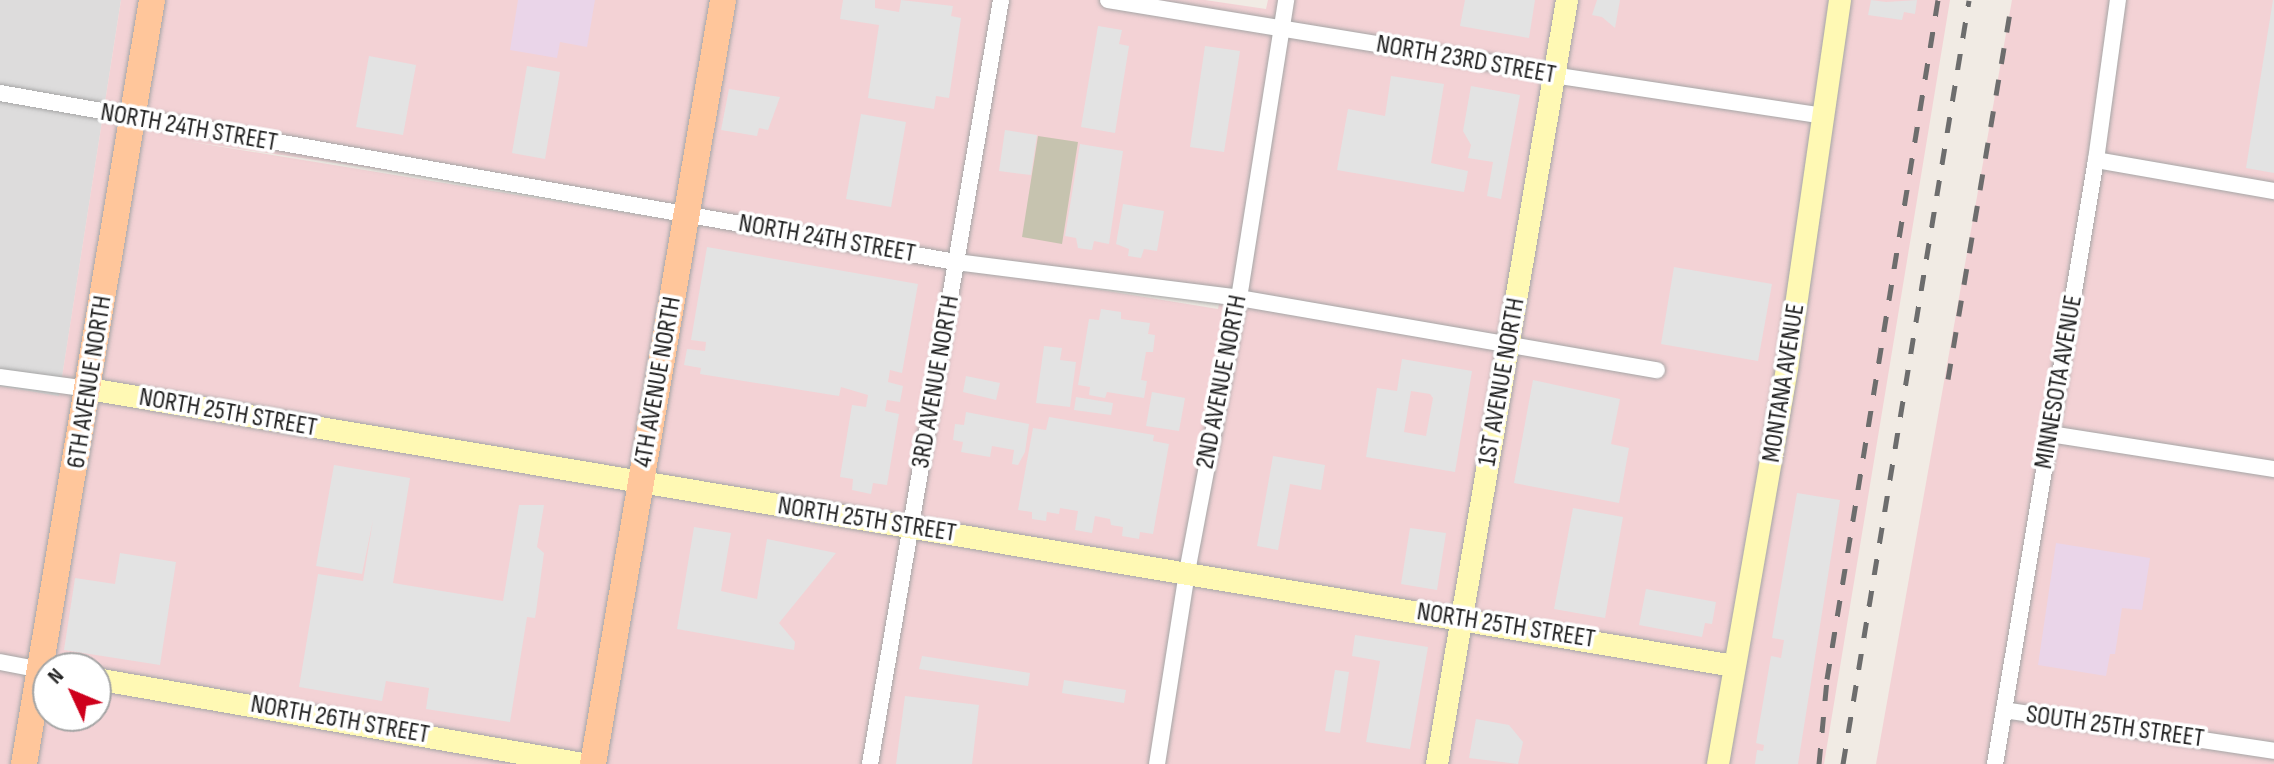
<!DOCTYPE html>
<html>
<head>
<meta charset="utf-8">
<style>
	body { margin:0 }
	#map { position:relative; width:2274px; height:764px; overflow:hidden; background:#f1ebe4; font-family:"Sofia Sans Condensed",sans-serif }
	div>[style] { position:absolute }
	.residential>* { inset:0; background:#dddcdc }
	.commercial>* { inset:0; background:#f3d2d5 }
	.industrial>* { inset:0; background:#ead5e9 }
	.construction>* { inset:0; background:#c6c3af }
	.parking>* { inset:0; background:#e3e3e3 }
	.roads { filter:drop-shadow(0 0 2px #a6a6a6) drop-shadow(0 0 2px #a6a6a6) }
	.street>* { height:16px; margin:-8px; padding:0 8px; transform-origin:8px; border-radius:8px; background:#fff }
	.secondary>* { height:22px; margin:-11px; padding:0 11px; transform-origin:11px; border-radius:11px; background:#fff9b4 }
	.primary>* { height:26px; margin:-13px; padding:0 13px; transform-origin:13px; border-radius:13px; background:#ffc69b }
	.rail>* { height:5px; margin-top:-2.5px; transform-origin:0; background:repeating-linear-gradient(90deg,#6d6d6d 0 16px,transparent 0 32px) }
	span { translate:-50% -50%; white-space:nowrap; text-align:center; line-height:1.15; -webkit-text-stroke:7px #fff; paint-order:stroke }
	.street-label { font-size:26px; color:#1f1f1f }
	.north { position:absolute; left:32px; top:652px; width:80px; height:80px; box-sizing:border-box; background:#fff; border:2px solid #a5a5a5; border-radius:50%; rotate:314deg; font-size:22px; font-weight:700; line-height:32px; text-align:center; color:#1f1f1f }
	.north::after { content:''; display:block; margin:auto; width:28px; height:36px; background:#ce001c; clip-path:polygon(50% 0,100% 100%,50% 72%,0 100%) }
</style>
</head>
<body>
<div id="map">
	<div class="residential">
		<div style="clip-path:polygon(0 0,121px 0,59px 397px,0 386px)"></div>
	</div>
	<div class="commercial">
		<div style="clip-path:polygon(evenodd,121px 0,1205px 0,1266px 9px,1268px 0,1950px 0,1824px 764px,0 764px,0 386px,59px 396px,121px 0,186px 141px,686px 214px,1221px 296px,1218px 309px,186px 141px,121px 0,48px 668px,96px 668px,96px 716px,48px 716px,48px 668px)"></div>
		<div style="clip-path:polygon(2012px 0,2274px 0,2274px 764px,1876px 764px)"></div>
	</div>
	<div class="industrial">
		<div style="clip-path:polygon(518px 0,595px 0,587px 47px,560px 42px,557px 58px,510px 50px)"></div>
		<div style="clip-path:polygon(2056px 543px,2150px 558px,2142px 610px,2122px 608px,2115px 654px,2110px 654px,2106px 676px,2038px 665px)"></div>
	</div>
	<div class="construction">
		<div style="clip-path:polygon(1038px 136px,1078px 142px,1062px 244px,1022px 237px)"></div>
	</div>
	<div class="parking">
		<div style="clip-path:polygon(843px 0,875px 0,875px 8px,899px 12px,901px 0,953px 6px,951px 16px,961px 18px,949px 98px,936px 96px,934px 109px,868px 98px,879px 25px,840px 19px)"></div>
		<div style="clip-path:polygon(1465px 0,1535px 0,1529px 38px,1460px 26px)"></div>
		<div style="clip-path:polygon(1597px 0,1620px 0,1615px 28px,1602px 17px,1592px 15px)"></div>
		<div style="clip-path:polygon(1871px 0,1886px 2px,1917px 0,1915px 14px,1904px 12px,1902px 20px,1868px 15px)"></div>
		<div style="clip-path:polygon(2273px 0,2274px 0,2274px 173px,2246px 168px)"></div>
		<div style="clip-path:polygon(1098px 26px,1122px 30px,1119px 44px,1129px 46px,1115px 133px,1081px 127px)"></div>
		<div style="clip-path:polygon(1205px 46px,1240px 51px,1224px 152px,1190px 147px)"></div>
		<div style="clip-path:polygon(369px 56px,416px 65px,403px 135px,356px 127px)"></div>
		<div style="clip-path:polygon(527px 66px,560px 72px,545px 159px,512px 153px)"></div>
		<div style="clip-path:polygon(1391px 76px,1444px 84px,1431px 163px,1468px 171px,1464px 192px,1337px 170px,1348px 109px,1385px 116px)"></div>
		<div style="clip-path:polygon(1471px 86px,1520px 95px,1501px 199px,1487px 196px,1493px 162px,1468px 158px,1471px 145px,1463px 131px)"></div>
		<div style="clip-path:polygon(729px 89px,780px 97px,768px 130px,759px 128px,757px 136px,721px 130px)"></div>
		<div style="clip-path:polygon(861px 114px,906px 122px,891px 207px,846px 199px)"></div>
		<div style="clip-path:polygon(1005px 130px,1037px 135px,1031px 175px,999px 171px)"></div>
		<div style="clip-path:polygon(1080px 144px,1123px 151px,1109px 244px,1094px 241px,1092px 250px,1078px 248px,1076px 238px,1065px 236px)"></div>
		<div style="clip-path:polygon(1123px 204px,1164px 211px,1157px 251px,1144px 249px,1141px 258px,1128px 256px,1129px 249px,1116px 244px)"></div>
		<div style="clip-path:polygon(707px 247px,918px 284px,902px 373px,890px 370px,888px 382px,903px 386px,900px 402px,887px 400px,885px 411px,899px 414px,887px 485px,873px 483px,871px 494px,852px 490px,853px 479px,840px 477px,852px 405px,866px 407px,868px 395px,841px 387px,839px 396px,700px 374px,701px 368px,684px 365px,687px 349px,705px 351px,706px 342px,691px 340px)"></div>
		<div style="clip-path:polygon(1674px 267px,1772px 284px,1758px 361px,1661px 344px)"></div>
		<div style="clip-path:polygon(1101px 309px,1121px 312px,1121px 319px,1150px 323px,1148px 334px,1155px 335px,1153px 352px,1146px 352px,1141px 380px,1147px 381px,1144px 398px,1107px 392px,1105px 398px,1089px 395px,1090px 387px,1078px 385px,1089px 319px,1099px 320px)"></div>
		<div style="clip-path:polygon(1044px 346px,1062px 348px,1060px 360px,1076px 362px,1070px 407px,1036px 403px)"></div>
		<div style="clip-path:polygon(evenodd,1402px 359px,1472px 371px,1455px 472px,1366px 457px,1377px 388px,1397px 391px,1402px 359px,1411px 391px,1430px 394px,1433px 398px,1426px 436px,1404px 432px,1411px 391px)"></div>
		<div style="clip-path:polygon(966px 376px,1000px 383px,996px 400px,963px 392px)"></div>
		<div style="clip-path:polygon(1533px 380px,1620px 399px,1611px 444px,1629px 448px,1619px 503px,1514px 483px)"></div>
		<div style="clip-path:polygon(1152px 392px,1185px 398px,1179px 431px,1146px 426px)"></div>
		<div style="clip-path:polygon(1076px 397px,1113px 403px,1111px 415px,1074px 410px)"></div>
		<div style="clip-path:polygon(966px 412px,1029px 424px,1025px 452px,1018px 465px,1012px 464px,1014px 450px,992px 446px,990px 457px,961px 452px,963px 442px,953px 440px,955px 424px,964px 425px)"></div>
		<div style="clip-path:polygon(1049px 417px,1154px 435px,1153px 441px,1169px 444px,1153px 534px,1140px 532px,1139px 539px,1122px 536px,1123px 527px,1111px 525px,1110px 519px,1095px 516px,1092px 533px,1075px 530px,1078px 511px,1060px 508px,1059px 514px,1047px 512px,1046px 521px,1032px 519px,1032px 512px,1018px 510px,1033px 428px,1046px 430px)"></div>
		<div style="clip-path:polygon(1273px 456px,1325px 465px,1321px 490px,1290px 484px,1278px 550px,1257px 546px)"></div>
		<div style="clip-path:polygon(334px 465px,410px 478px,393px 583px,503px 601px,519px 505px,544px 505px,537px 547px,544px 553px,536px 612px,535px 618px,527px 617px,510px 722px,426px 709px,429px 688px,386px 681px,382px 701px,299px 687px,318px 574px,363px 581px,373px 520px,362px 574px,316px 566px)"></div>
		<div style="clip-path:polygon(1797px 493px,1840px 500px,1798px 764px,1755px 764px,1757px 750px,1763px 751px,1764px 745px,1756px 743px,1771px 656px,1781px 658px,1784px 640px,1772px 638px)"></div>
		<div style="clip-path:polygon(1573px 508px,1623px 517px,1605px 618px,1554px 609px)"></div>
		<div style="clip-path:polygon(694px 527px,731px 533px,721px 591px,757px 599px,767px 539px,836px 553px,779px 623px,795px 642px,794px 650px,677px 629px)"></div>
		<div style="clip-path:polygon(1410px 528px,1446px 533px,1437px 590px,1401px 584px)"></div>
		<div style="clip-path:polygon(120px 553px,176px 562px,160px 665px,64px 650px,75px 578px,115px 584px)"></div>
		<div style="clip-path:polygon(1646px 589px,1716px 602px,1712px 624px,1705px 623px,1702px 637px,1639px 625px)"></div>
		<div style="clip-path:polygon(1355px 635px,1428px 647px,1410px 749px,1366px 742px,1380px 661px,1352px 656px)"></div>
		<div style="clip-path:polygon(922px 656px,1030px 673px,1028px 686px,919px 669px)"></div>
		<div style="clip-path:polygon(1335px 670px,1349px 672px,1340px 733px,1325px 731px)"></div>
		<div style="clip-path:polygon(1064px 680px,1126px 690px,1124px 703px,1062px 693px)"></div>
		<div style="clip-path:polygon(905px 696px,979px 705px,972px 764px,896px 764px)"></div>
		<div style="clip-path:polygon(1476px 719px,1509px 725px,1523px 742px,1518px 764px,1469px 758px)"></div>
	</div>
	<div class="roads">
		<div class="street">
			<div style="left:1108px;top:0;width:423px;rotate:9.3deg"></div>
			<div style="left:1525px;top:68px;width:29px;rotate:14deg"></div>
			<div style="left:1553px;top:75px;width:274px;rotate:8.6deg"></div>
			<div style="left:0;top:93px;width:971px;rotate:10.03deg"></div>
			<div style="left:956px;top:262px;width:285px;rotate:7.2deg"></div>
			<div style="left:1239px;top:298px;width:424px;rotate:9.8deg"></div>
			<div style="left:2096px;top:160px;width:181px;rotate:9.9deg"></div>
			<div style="left:0;top:377px;width:90px;rotate:7.7deg"></div>
			<div style="left:2050px;top:434px;width:227px;rotate:8.9deg"></div>
			<div style="left:0;top:662px;width:43px;rotate:10.8deg"></div>
			<div style="left:2004px;top:710px;width:273px;rotate:8.6deg"></div>
			<div style="left:870px;top:764px;width:775px;rotate:-80.27deg"></div>
			<div style="left:1157px;top:764px;width:194px;rotate:-81.1deg"></div>
			<div style="left:1187px;top:572px;width:279px;rotate:-79.3deg"></div>
			<div style="left:1239px;top:298px;width:302px;rotate:-81deg"></div>
			<div style="left:1995px;top:764px;width:612px;rotate:-80.51deg"></div>
			<div style="left:2096px;top:160px;width:162px;rotate:-82.2deg"></div>
		</div>
		<div class="secondary">
			<div style="left:89px;top:389px;width:1668px;rotate:9.56deg"></div>
			<div style="left:96px;top:679px;width:494px;rotate:9.9deg"></div>
			<div style="left:1437px;top:764px;width:775px;rotate:-80.34deg"></div>
			<div style="left:1718px;top:764px;width:402px;rotate:-80.1deg"></div>
			<div style="left:1787px;top:368px;width:372px;rotate:-81.8deg"></div>
		</div>
		<div class="primary">
			<div style="left:24px;top:764px;width:775px;rotate:-80.49deg"></div>
			<div style="left:593px;top:764px;width:775px;rotate:-80.34deg"></div>
		</div>
	</div>
	<div class="rail">
		<div style="left:1948px;top:379px;width:384px;rotate:-80.4deg"></div>
		<div style="left:1819px;top:764px;width:85px;rotate:-84.6deg"></div>
		<div style="left:1827px;top:679px;width:688px;rotate:-80.72deg"></div>
		<div style="left:1843px;top:764px;width:774px;rotate:-80.63deg"></div>
	</div>
	<div class="street-label">
		<span style="left:1466px;top:60px;rotate:10deg">NORTH 23RD STREET</span>
		<span style="left:189px;top:128px;rotate:10deg">NORTH 24TH STREET</span>
		<span style="left:827px;top:239px;rotate:10deg">NORTH 24TH STREET</span>
		<span style="left:90px;top:382px;rotate:-81deg">6TH AVENUE NORTH</span>
		<span style="left:658px;top:382px;rotate:-80deg">4TH AVENUE NORTH</span>
		<span style="left:936px;top:382px;rotate:-80deg">3RD AVENUE NORTH</span>
		<span style="left:1222px;top:382px;rotate:-79deg">2ND AVENUE NORTH</span>
		<span style="left:1502px;top:382px;rotate:-80deg">1ST AVENUE NORTH</span>
		<span style="left:2059px;top:382px;rotate:-80deg">MINNESOTA AVENUE</span>
		<span style="left:1784px;top:383px;rotate:-81deg">MONTANA AVENUE</span>
		<span style="left:228px;top:413px;rotate:10deg">NORTH 25TH STREET</span>
		<span style="left:867px;top:520px;rotate:9deg">NORTH 25TH STREET</span>
		<span style="left:1506px;top:626px;rotate:9deg">NORTH 25TH STREET</span>
		<span style="left:340px;top:720px;rotate:10deg">NORTH 26TH STREET</span>
		<span style="left:2115px;top:727px;rotate:8deg">SOUTH 25TH STREET</span>
	</div>
	<div class="north">N</div>
</div>
</body>
</html>
